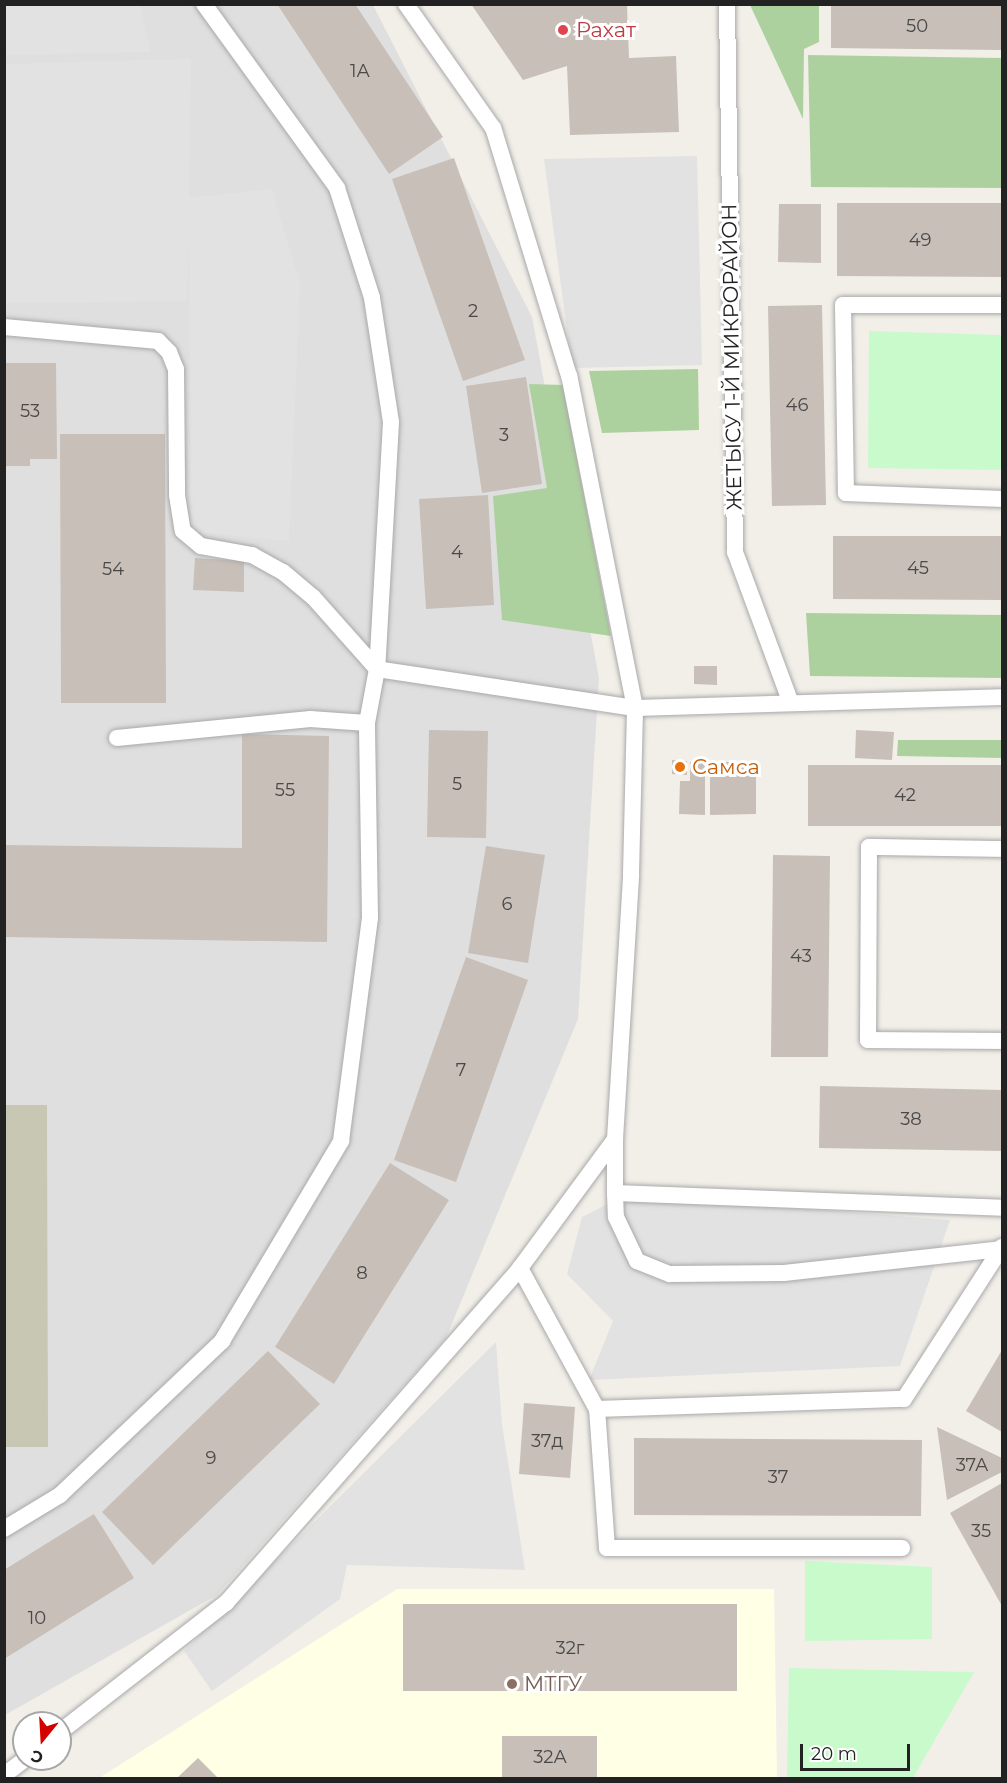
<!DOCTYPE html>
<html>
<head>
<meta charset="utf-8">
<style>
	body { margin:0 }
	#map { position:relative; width:1007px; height:1783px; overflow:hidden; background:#f2efe9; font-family:Montserrat,sans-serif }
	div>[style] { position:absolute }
	.residential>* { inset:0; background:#e0dfdf }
	.education>* { inset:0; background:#ffffe5 }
	.construction>* { inset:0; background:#c7c7b4 }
	.forest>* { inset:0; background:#add19e }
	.park>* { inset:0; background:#c8facc }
	.parking>* { inset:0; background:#e2e2e2 }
	.building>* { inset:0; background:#c7bfb8 }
	.roads { filter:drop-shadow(0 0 2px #a9a9a9) drop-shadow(0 0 2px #a9a9a9) }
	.lane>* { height:16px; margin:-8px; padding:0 8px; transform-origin:8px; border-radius:8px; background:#fff }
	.dots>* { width:16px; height:16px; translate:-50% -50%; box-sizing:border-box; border:3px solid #fff; border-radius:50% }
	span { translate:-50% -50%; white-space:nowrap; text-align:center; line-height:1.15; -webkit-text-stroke:6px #fff; paint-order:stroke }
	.number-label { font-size:18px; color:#4b4948 }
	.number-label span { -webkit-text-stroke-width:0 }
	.health-label { font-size:21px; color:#be3a42 }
	.left { translate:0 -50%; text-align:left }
	.street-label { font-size:21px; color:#222 }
	.food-label { font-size:21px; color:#c56008 }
	.education-label { font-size:21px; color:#785e54 }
	.frame { position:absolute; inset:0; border:6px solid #222; pointer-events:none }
	.north { position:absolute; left:12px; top:1711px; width:60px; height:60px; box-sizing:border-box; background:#fff; border:2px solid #a7a7a7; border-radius:50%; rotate:198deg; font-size:16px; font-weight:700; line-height:24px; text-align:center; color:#222 }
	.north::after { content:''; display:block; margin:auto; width:21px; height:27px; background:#d40000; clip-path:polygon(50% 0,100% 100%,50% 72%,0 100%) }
	.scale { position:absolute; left:800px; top:1744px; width:110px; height:27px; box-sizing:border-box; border:3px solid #222; border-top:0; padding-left:8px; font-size:18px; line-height:21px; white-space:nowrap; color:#222; -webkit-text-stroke:4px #fff; paint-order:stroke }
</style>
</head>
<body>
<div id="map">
	<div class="residential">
		<div style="clip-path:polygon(5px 5px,373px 5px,532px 317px,599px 678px,578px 1019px,446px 1338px,217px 1595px,5px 1715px)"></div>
	</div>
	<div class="education">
		<div style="clip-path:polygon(397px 1589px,774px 1589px,777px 1778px,99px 1778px)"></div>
	</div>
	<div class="construction">
		<div style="clip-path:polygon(5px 1105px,47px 1105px,48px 1447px,5px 1447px)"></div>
	</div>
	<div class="forest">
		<div style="clip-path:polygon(750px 5px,819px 5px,819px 42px,804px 49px,803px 119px)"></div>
		<div style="clip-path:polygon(808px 55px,1002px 58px,1002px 188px,811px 187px)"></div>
		<div style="clip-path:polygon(698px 369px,699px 430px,602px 433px,589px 371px)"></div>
		<div style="clip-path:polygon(529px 384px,563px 385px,611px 636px,502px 620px,493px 496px,547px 488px)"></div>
		<div style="clip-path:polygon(806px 613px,1002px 615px,1002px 678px,810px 676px)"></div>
		<div style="clip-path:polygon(898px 740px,1002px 740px,1002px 758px,897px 756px)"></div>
	</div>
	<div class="park">
		<div style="clip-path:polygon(869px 331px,1002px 335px,1002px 470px,868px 468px)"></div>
		<div style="clip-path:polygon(805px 1561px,932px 1567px,932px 1639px,805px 1641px)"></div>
		<div style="clip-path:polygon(789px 1668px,974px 1672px,913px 1778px,787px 1778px)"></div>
	</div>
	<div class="parking">
		<div style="clip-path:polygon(4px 5px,140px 5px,151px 52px,5px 55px)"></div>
		<div style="clip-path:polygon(191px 59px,189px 198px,272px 189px,300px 284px,289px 541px,191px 532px,189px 235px,187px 301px,5px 303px,4px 64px)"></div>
		<div style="clip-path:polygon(697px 156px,702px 365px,572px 368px,544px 159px)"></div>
		<div style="clip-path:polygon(625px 1195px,950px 1220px,900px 1366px,589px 1380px,613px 1321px,567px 1274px,582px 1217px)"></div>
		<div style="clip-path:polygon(496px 1342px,502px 1424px,525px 1570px,347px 1565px,340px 1599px,212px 1691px,184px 1651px)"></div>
	</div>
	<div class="building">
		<div style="clip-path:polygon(277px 4px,355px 4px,443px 137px,389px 174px)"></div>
		<div style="clip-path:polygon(471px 4px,627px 4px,629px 58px,676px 56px,679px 132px,570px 135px,567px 66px,523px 80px)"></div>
		<div style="clip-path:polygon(831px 4px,1002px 4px,1002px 50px,831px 48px)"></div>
		<div style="clip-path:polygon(454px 158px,525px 360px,463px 381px,392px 179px)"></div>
		<div style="clip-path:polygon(837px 203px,1002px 203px,1002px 277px,837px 276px)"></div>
		<div style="clip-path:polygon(779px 204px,821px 204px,821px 263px,778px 262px)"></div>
		<div style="clip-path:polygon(822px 305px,826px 505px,772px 506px,768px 306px)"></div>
		<div style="clip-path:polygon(4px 363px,56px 363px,57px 459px,30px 459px,30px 466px,4px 466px)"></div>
		<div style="clip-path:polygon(526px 377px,542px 484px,482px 493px,466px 386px)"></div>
		<div style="clip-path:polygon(60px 434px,165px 434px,166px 703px,61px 703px)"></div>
		<div style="clip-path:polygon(488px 495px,494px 605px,426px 609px,419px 499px)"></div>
		<div style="clip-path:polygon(833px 536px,1002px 536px,1002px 600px,833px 599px)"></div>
		<div style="clip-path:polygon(195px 558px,244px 561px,244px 592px,193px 590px)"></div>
		<div style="clip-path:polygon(694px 666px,717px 666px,717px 685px,694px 684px)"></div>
		<div style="clip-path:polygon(429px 730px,488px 731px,486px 838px,427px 837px)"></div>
		<div style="clip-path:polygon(856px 730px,894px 732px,892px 760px,855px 758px)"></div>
		<div style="clip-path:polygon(242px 734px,329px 736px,327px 942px,4px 937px,4px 845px,242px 848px)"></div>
		<div style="clip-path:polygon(672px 760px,687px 761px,687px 775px,672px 774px)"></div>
		<div style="clip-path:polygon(690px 762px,705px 763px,705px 815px,679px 814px,680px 781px,690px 781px)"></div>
		<div style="clip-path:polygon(710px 762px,756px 762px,756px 814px,710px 815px)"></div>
		<div style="clip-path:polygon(808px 765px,1002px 765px,1002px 826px,808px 826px)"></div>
		<div style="clip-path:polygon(486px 846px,545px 855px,528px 963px,468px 953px)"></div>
		<div style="clip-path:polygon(773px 855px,830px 856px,828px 1057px,771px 1057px)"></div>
		<div style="clip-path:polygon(466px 957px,528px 980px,456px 1182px,394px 1160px)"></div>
		<div style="clip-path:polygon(820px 1086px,1002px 1090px,1002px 1151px,819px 1148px)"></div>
		<div style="clip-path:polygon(390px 1163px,449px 1200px,334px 1384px,275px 1347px)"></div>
		<div style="clip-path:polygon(1002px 1350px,1002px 1432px,966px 1411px)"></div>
		<div style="clip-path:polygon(268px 1351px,320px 1404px,153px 1565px,102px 1512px)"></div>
		<div style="clip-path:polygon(524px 1403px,575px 1407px,570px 1478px,519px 1474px)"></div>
		<div style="clip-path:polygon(937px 1427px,1002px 1458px,1002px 1472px,947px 1500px)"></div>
		<div style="clip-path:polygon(634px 1438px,922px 1440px,921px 1516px,634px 1515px)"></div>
		<div style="clip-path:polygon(1002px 1483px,1002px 1606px,950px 1513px)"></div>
		<div style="clip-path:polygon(94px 1514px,134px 1578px,4px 1659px,4px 1570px)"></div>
		<div style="clip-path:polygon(403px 1604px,737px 1604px,737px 1691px,403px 1691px)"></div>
		<div style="clip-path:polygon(502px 1736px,597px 1736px,597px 1778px,502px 1778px)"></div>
		<div style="clip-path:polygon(198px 1758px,218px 1778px,177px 1778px)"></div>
	</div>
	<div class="roads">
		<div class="lane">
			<div style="left:204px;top:4px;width:227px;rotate:54.1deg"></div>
			<div style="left:337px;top:188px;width:115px;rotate:72.3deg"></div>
			<div style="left:372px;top:298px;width:125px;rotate:81.3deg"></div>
			<div style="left:391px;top:422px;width:247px;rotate:93.2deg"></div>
			<div style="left:377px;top:669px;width:261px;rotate:8.6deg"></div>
			<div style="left:635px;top:708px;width:367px;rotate:-1.7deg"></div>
			<div style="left:727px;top:4px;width:548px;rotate:89.16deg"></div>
			<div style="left:735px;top:552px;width:159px;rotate:69.7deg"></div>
			<div style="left:1002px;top:305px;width:159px;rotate:180deg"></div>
			<div style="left:843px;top:305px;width:188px;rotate:89.1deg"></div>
			<div style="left:846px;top:493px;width:156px;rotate:2.2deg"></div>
			<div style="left:4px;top:327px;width:155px;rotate:5.2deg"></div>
			<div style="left:158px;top:341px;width:16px;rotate:45deg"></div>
			<div style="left:169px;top:352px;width:18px;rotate:68deg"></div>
			<div style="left:176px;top:369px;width:126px;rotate:89.5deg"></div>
			<div style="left:177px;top:495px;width:36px;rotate:81deg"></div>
			<div style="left:183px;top:531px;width:23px;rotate:40deg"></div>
			<div style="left:201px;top:546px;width:52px;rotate:10deg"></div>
			<div style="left:252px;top:555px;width:35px;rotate:29deg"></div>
			<div style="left:283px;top:572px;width:39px;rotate:40deg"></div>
			<div style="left:313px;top:597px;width:96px;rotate:48.4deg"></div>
			<div style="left:377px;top:669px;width:55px;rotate:100.5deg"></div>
			<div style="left:367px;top:723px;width:57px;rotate:-176deg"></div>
			<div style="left:310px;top:719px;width:194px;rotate:174.4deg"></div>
			<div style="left:1002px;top:849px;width:133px;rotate:-179.1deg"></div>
			<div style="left:869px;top:847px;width:193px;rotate:90.3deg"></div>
			<div style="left:868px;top:1040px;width:134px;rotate:0.4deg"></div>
			<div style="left:615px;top:1139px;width:54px;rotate:90deg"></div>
			<div style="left:615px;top:1193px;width:387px;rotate:2.2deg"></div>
			<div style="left:615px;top:1193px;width:24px;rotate:88deg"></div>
			<div style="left:616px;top:1217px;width:49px;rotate:64.5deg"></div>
			<div style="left:637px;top:1261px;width:35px;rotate:22deg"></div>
			<div style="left:670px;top:1274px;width:114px;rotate:-0.5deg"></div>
			<div style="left:784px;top:1273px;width:218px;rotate:-6.3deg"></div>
			<div style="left:520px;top:1268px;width:161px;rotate:61.4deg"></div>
			<div style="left:4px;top:1529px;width:66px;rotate:-31.3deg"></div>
			<div style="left:60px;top:1495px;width:224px;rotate:-43.5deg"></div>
			<div style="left:222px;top:1341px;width:233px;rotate:-59.2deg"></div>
			<div style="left:341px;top:1141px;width:225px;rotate:-82.6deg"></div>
			<div style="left:370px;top:918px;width:195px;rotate:-90.9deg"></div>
			<div style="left:902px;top:1548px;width:295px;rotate:180deg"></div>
			<div style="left:607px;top:1548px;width:139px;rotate:-94.1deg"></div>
			<div style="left:597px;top:1409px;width:307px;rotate:-1.9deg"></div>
			<div style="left:904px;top:1399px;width:181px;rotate:-57.2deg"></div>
			<div style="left:60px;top:1732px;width:210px;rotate:-37.9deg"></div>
			<div style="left:226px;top:1603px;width:446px;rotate:-48.7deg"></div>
			<div style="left:520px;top:1268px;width:160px;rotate:-53.6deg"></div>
			<div style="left:615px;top:1139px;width:265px;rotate:-86.5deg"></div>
			<div style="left:631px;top:874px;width:166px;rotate:-88.6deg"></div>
			<div style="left:635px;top:708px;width:338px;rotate:-101.2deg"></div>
			<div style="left:569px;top:376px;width:259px;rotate:-107deg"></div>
			<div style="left:493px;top:128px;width:151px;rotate:-125.1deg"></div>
			<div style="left:4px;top:1775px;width:26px;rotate:-37deg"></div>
		</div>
	</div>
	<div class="dots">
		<div style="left:563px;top:30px;background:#e0444e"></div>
		<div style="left:680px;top:767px;background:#e8710a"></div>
		<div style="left:512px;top:1684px;background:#8d6e63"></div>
	</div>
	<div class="number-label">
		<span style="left:917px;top:26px">50</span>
		<span style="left:360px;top:71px">1А</span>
		<span style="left:920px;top:240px">49</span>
		<span style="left:473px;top:311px">2</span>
		<span style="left:797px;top:405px">46</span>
		<span style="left:30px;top:411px">53</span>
		<span style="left:504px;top:435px">3</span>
		<span style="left:457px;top:552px">4</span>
		<span style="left:918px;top:568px">45</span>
		<span style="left:113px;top:569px">54</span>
		<span style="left:457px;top:784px">5</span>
		<span style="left:285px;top:790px">55</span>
		<span style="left:905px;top:795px">42</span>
		<span style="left:507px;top:904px">6</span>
		<span style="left:801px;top:956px">43</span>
		<span style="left:461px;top:1070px">7</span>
		<span style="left:911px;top:1119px">38</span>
		<span style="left:362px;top:1273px">8</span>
		<span style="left:547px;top:1441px">37д</span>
		<span style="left:211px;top:1458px">9</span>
		<span style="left:972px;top:1465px">37А</span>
		<span style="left:778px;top:1477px">37</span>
		<span style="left:981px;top:1531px">35</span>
		<span style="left:37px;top:1618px">10</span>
		<span style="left:570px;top:1648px">32г</span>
		<span style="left:550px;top:1757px">32А</span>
	</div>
	<div class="health-label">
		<span class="left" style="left:576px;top:30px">Рахат</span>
	</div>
	<div class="street-label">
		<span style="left:732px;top:357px;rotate:-91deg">ЖЕТЫСУ 1-Й МИКРОРАЙОН</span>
	</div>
	<div class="food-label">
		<span class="left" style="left:692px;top:767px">Самса</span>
	</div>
	<div class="education-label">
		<span class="left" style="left:524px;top:1684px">МТГУ</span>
	</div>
	<div class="frame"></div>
	<div class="north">С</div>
	<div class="scale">20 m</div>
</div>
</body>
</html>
